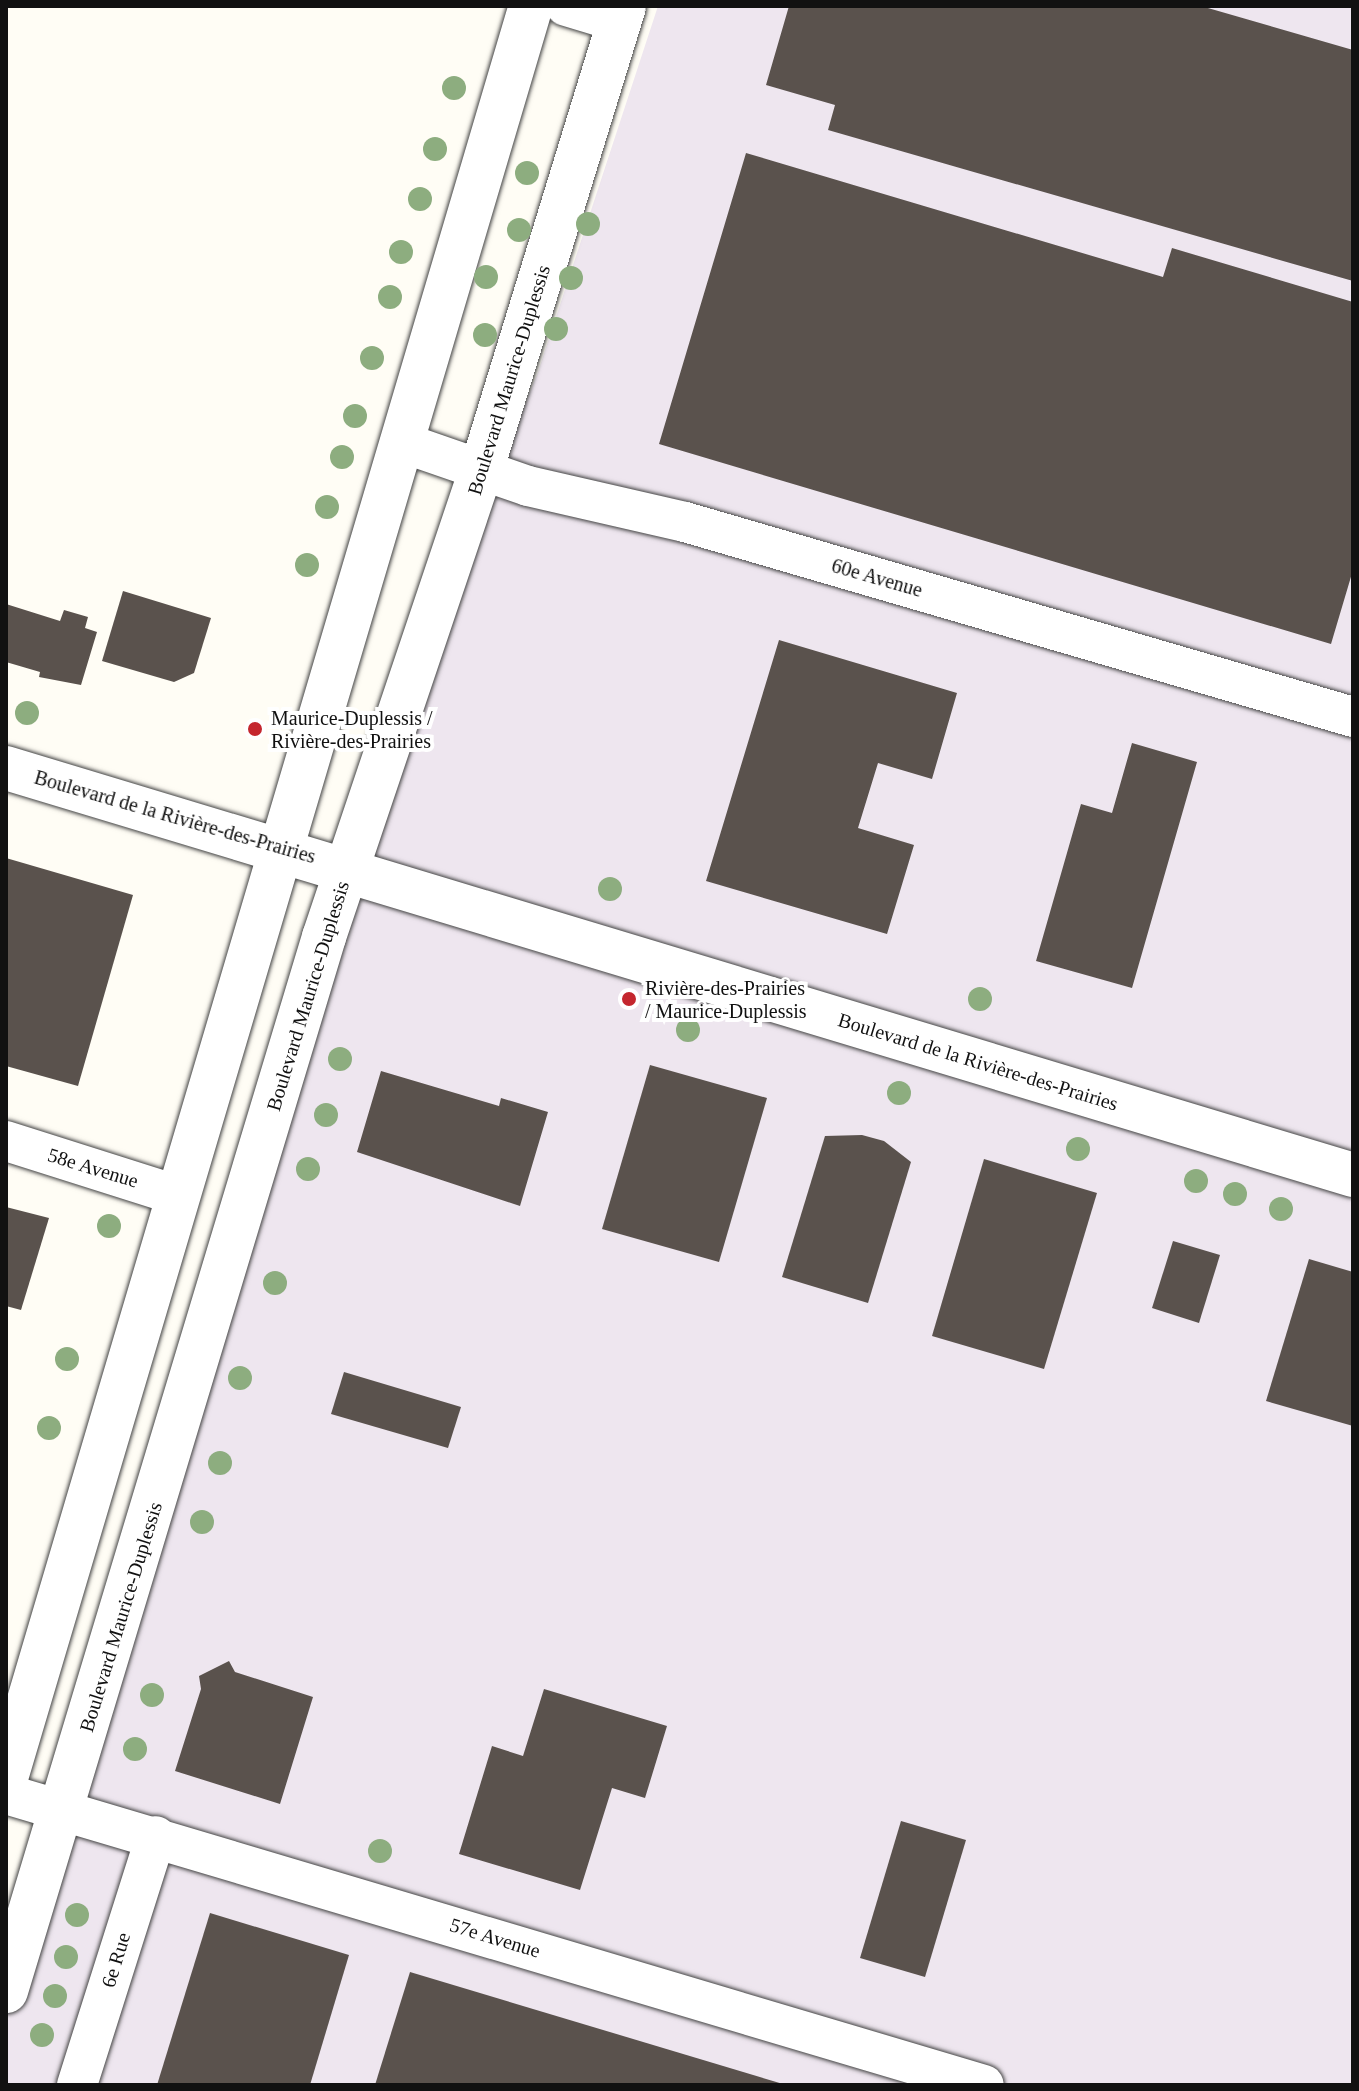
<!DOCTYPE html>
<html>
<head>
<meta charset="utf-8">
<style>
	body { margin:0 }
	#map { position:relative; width:1359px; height:2091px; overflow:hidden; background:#fffdf5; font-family:Georgia,serif }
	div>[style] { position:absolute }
	.industrial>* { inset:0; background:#eee6ef }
	.building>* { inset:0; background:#5a524d }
	.roads { filter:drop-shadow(0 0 2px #444) drop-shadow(0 0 2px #444) }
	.minor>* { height:40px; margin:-20px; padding:0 20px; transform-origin:20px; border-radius:20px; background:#fff }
	.tertiary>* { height:44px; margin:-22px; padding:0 22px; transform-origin:22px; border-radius:22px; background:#fff }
	.trees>* { width:24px; height:24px; margin:-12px; border-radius:50%; background:#8dad7f }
	.dots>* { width:22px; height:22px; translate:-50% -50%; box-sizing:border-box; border:4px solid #fff; border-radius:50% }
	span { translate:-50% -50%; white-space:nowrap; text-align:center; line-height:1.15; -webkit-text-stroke:8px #fff; paint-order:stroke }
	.street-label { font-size:20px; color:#111 }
	.poi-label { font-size:20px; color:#111 }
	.left { translate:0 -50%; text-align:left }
	.frame { position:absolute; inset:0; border:8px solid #111; pointer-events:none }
</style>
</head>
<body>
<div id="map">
	<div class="industrial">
		<div style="clip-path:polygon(658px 6px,1353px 6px,1353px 2085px,6px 2085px,6px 1990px,477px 524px,538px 372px)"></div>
	</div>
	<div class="building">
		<div style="clip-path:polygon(789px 6px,1201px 6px,1353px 50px,1353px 281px,828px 130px,835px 105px,766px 85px)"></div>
		<div style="clip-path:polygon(746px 153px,1163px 277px,1172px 248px,1353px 302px,1353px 570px,1331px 644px,659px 444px)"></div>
		<div style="clip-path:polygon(123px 591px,211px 618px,194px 673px,174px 682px,102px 661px)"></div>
		<div style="clip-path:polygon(6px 604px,60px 621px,64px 610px,88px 617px,85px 628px,97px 632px,81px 685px,39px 677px,40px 672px,6px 662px)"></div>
		<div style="clip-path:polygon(779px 640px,957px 693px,932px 779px,878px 763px,858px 828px,914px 845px,887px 934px,706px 881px)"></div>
		<div style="clip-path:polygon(1132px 743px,1197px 762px,1132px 988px,1036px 961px,1081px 804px,1112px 813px)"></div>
		<div style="clip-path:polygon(6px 858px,133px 895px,78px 1086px,6px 1066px)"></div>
		<div style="clip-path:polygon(650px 1065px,767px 1098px,719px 1262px,602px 1229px)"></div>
		<div style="clip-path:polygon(381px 1071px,499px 1106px,501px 1098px,548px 1112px,520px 1206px,357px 1152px)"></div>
		<div style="clip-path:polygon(862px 1135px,884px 1141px,911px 1162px,868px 1303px,782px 1277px,825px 1136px)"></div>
		<div style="clip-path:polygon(984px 1159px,1097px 1193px,1044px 1369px,932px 1336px)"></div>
		<div style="clip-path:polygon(6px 1207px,49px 1218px,21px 1310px,6px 1306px)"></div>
		<div style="clip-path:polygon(1173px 1241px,1220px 1255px,1199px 1323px,1152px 1308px)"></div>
		<div style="clip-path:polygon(1309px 1259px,1353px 1272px,1353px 1426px,1266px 1401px)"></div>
		<div style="clip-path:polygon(344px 1372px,461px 1407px,448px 1448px,331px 1414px)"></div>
		<div style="clip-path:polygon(229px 1661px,235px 1672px,313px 1697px,280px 1804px,175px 1771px,201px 1689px,199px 1676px)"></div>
		<div style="clip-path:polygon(544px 1689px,667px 1726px,645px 1798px,612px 1788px,580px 1890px,459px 1854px,492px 1746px,523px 1756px)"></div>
		<div style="clip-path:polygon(901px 1821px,966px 1840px,925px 1977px,860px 1958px)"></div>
		<div style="clip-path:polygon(210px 1913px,349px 1955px,310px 2085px,157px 2085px)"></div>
		<div style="clip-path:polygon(410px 1972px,783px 2084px,783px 2085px,375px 2085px)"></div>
	</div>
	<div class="roads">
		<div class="minor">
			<div style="left:566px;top:6px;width:55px;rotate:16.8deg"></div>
			<div style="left:401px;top:442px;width:134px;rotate:19.1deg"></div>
			<div style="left:528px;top:486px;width:161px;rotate:12.9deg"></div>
			<div style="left:685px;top:522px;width:696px;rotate:16.27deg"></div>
			<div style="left:6px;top:1141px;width:182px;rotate:17.6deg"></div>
			<div style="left:6px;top:1794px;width:1020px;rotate:16.57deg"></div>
			<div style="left:77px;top:2085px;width:261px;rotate:-72.4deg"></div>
		</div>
		<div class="tertiary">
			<div style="left:6px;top:768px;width:1407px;rotate:16.81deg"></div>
			<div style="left:6px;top:1778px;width:1848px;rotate:-73.5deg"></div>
			<div style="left:6px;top:1991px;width:1101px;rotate:-73.21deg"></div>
			<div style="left:324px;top:937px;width:495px;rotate:-71.4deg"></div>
			<div style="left:482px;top:468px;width:483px;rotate:-72.9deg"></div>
		</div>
	</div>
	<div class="trees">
		<div style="left:454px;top:88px"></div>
		<div style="left:435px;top:149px"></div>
		<div style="left:527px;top:173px"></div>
		<div style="left:420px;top:199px"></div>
		<div style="left:588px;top:224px"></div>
		<div style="left:519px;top:230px"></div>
		<div style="left:401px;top:252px"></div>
		<div style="left:486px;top:277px"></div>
		<div style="left:571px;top:278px"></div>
		<div style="left:390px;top:297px"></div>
		<div style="left:556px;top:329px"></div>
		<div style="left:485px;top:335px"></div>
		<div style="left:372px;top:358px"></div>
		<div style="left:355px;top:416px"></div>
		<div style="left:342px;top:457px"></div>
		<div style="left:327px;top:507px"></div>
		<div style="left:307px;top:565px"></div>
		<div style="left:27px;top:713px"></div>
		<div style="left:610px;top:889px"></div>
		<div style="left:980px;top:999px"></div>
		<div style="left:688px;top:1030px"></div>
		<div style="left:340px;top:1059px"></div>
		<div style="left:899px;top:1093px"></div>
		<div style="left:326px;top:1115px"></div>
		<div style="left:1078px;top:1149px"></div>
		<div style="left:308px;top:1169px"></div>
		<div style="left:1196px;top:1181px"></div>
		<div style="left:1235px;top:1194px"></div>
		<div style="left:1281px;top:1209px"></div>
		<div style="left:109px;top:1226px"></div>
		<div style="left:275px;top:1283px"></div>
		<div style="left:67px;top:1359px"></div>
		<div style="left:240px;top:1378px"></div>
		<div style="left:49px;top:1428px"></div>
		<div style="left:220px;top:1463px"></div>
		<div style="left:202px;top:1522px"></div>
		<div style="left:152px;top:1695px"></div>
		<div style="left:135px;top:1749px"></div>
		<div style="left:380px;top:1851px"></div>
		<div style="left:77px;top:1915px"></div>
		<div style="left:66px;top:1957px"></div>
		<div style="left:55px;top:1996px"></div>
		<div style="left:42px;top:2035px"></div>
	</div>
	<div class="dots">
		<div style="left:255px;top:729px;background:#c4262e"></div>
		<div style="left:629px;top:999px;background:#c4262e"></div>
	</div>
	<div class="street-label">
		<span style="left:509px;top:380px;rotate:-73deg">Boulevard Maurice-Duplessis</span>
		<span style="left:877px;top:578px;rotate:16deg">60e Avenue</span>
		<span style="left:175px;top:817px;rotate:16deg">Boulevard de la Rivière-des-Prairies</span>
		<span style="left:308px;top:996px;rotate:-73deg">Boulevard Maurice-Duplessis</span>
		<span style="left:978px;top:1062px;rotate:17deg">Boulevard de la Rivière-des-Prairies</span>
		<span style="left:93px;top:1168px;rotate:17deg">58e Avenue</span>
		<span style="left:121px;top:1617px;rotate:-73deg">Boulevard Maurice-Duplessis</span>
		<span style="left:495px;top:1938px;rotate:17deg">57e Avenue</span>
		<span style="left:116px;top:1960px;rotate:-73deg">6e Rue</span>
	</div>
	<div class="poi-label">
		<span class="left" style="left:271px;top:730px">Maurice-Duplessis /<br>Rivière-des-Prairies</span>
		<span class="left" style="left:645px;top:1000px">Rivière-des-Prairies<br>/ Maurice-Duplessis</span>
	</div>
	<div class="frame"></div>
</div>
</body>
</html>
